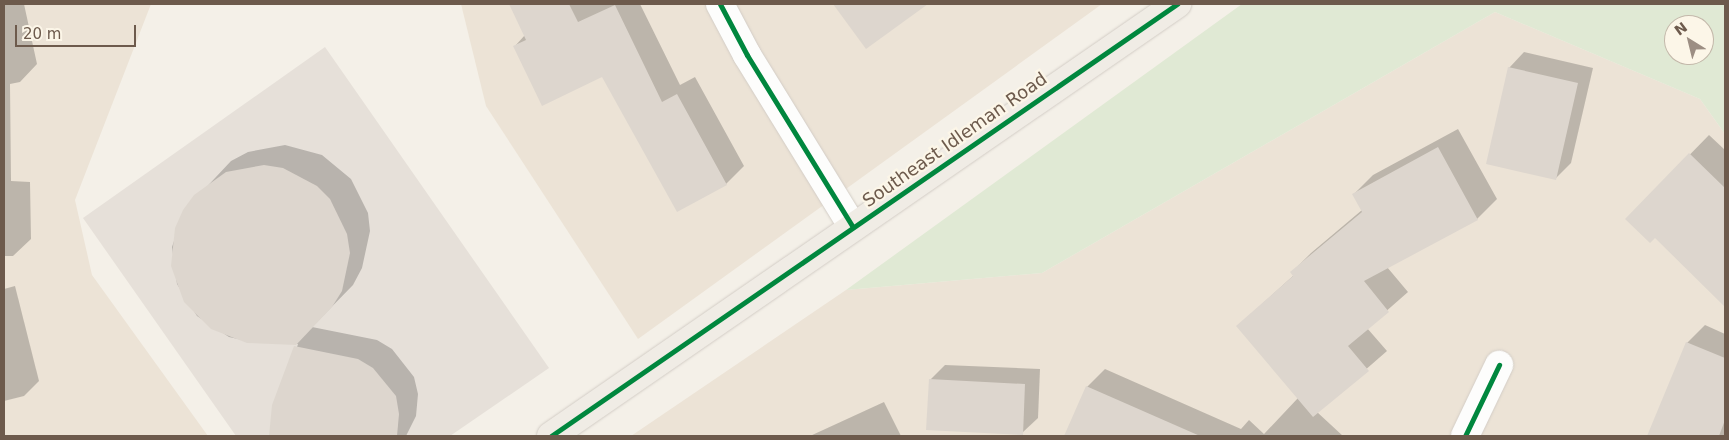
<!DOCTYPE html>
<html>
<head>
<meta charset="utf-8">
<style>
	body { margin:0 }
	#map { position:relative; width:1729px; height:440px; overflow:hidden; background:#f4f0e8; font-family:"DejaVu Sans",sans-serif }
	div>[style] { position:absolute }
	.residential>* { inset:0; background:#ece3d6 }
	.industrial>* { inset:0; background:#e6e0d9 }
	.green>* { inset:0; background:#e0e9d4 }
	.shadow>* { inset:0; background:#0003 }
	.building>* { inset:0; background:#ddd6ce }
	.roads { filter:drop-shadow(0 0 1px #d3cdc6) drop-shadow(0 0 1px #d3cdc6) }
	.minor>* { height:28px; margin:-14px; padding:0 14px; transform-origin:14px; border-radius:14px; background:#fdfdfc }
	.major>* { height:28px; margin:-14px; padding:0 14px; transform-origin:14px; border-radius:14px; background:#f0ece5 }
	.cycleway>* { height:5px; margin:-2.5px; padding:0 2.5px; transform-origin:2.5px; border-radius:2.5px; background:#00873e }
	span { translate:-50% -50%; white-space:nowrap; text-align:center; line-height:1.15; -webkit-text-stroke:4.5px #fcf6e8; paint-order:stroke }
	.street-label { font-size:18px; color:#6d5a4c }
	.frame { position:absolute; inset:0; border:5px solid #6d5a4c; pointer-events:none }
	.north { position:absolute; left:1664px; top:15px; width:50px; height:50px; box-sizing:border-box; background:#fcf6e8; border:1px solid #c3b8aa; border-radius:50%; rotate:324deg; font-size:14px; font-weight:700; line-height:20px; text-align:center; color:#6d5a4c }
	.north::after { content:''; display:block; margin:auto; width:18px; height:22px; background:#9c8e83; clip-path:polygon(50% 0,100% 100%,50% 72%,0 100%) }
	.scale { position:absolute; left:15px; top:25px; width:121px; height:22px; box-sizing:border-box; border:2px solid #6d5a4c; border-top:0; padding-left:6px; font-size:15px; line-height:18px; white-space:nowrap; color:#6d5a4c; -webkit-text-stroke:4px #fcf6e8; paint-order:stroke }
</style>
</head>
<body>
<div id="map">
	<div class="residential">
		<div style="clip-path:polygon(4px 4px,151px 4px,75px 200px,92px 275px,208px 436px,4px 436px)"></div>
		<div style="clip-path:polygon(461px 4px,1102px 4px,638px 339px,486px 106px)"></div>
		<div style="clip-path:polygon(1495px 12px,1700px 99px,1725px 134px,1725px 436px,631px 436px,846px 290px,1042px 273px)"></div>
	</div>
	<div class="industrial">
		<div style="clip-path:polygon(325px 47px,549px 368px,450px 436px,236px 436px,83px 218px)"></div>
	</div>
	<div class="green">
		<div style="clip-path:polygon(evenodd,1242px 4px,1725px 4px,1725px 134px,1700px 99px,1495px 12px,1042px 273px,846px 290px,1242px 4px,1674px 25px,1704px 25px,1704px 55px,1674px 55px,1674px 25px)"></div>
	</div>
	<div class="shadow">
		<div style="clip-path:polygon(4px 4px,24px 4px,37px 64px,20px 82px,10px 84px,11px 181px,30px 182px,31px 239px,13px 256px,4px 256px)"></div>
		<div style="clip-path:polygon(518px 4px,640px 4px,680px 85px,695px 77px,744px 166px,726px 184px,678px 210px,603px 75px,515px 46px,525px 35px,513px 9px)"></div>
		<div style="clip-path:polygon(835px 4px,921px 4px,866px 47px)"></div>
		<div style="clip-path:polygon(1524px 52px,1593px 68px,1571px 163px,1556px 178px,1509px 68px)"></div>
		<div style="clip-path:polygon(1458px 129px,1497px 199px,1477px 219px,1387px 267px,1408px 292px,1367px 328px,1387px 351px,1317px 412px,1343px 436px,1066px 436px,1087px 387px,1105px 369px,1241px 429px,1249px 420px,1264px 434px,1298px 398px,1238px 326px,1294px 275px,1292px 272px,1311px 253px,1362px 210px,1354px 194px,1373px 175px)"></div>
		<div style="clip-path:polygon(1709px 135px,1725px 150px,1723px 303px,1655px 236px,1627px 219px)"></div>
		<div style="clip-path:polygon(285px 145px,322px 155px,351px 179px,368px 213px,370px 231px,362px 268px,353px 285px,312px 327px,377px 340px,392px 349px,414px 377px,418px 394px,416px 416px,406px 436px,274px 436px,271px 427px,298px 344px,247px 341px,229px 337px,197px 316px,177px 284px,172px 247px,184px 211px,231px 161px,248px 152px)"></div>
		<div style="clip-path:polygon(15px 286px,39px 381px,24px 396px,4px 401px,4px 289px)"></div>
		<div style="clip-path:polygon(1705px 325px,1725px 334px,1725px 435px,1648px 436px,1687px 343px)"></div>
		<div style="clip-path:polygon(945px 365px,1040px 369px,1038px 418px,1022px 433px,930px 380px)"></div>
		<div style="clip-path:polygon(884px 402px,901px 436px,810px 436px)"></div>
	</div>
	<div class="building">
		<div style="clip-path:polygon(509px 4px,569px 4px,578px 22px,615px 5px,662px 102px,677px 94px,727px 185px,677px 212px,602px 77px,542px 106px,513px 46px,526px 40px)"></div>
		<div style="clip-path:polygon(833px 4px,928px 4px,866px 49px)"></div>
		<div style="clip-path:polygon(1508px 67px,1578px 83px,1556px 180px,1486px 164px)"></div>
		<div style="clip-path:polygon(1438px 147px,1478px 220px,1364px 281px,1389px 312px,1348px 346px,1369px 371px,1313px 417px,1236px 326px,1293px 276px,1290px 272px,1362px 212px,1352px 194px)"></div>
		<div style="clip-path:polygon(1689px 153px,1725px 188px,1725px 307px,1655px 238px,1650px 243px,1625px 219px)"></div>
		<div style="clip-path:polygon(264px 165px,283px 168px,317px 186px,330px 199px,347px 234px,350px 253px,342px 291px,332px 307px,296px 345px,247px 343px,211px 329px,184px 302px,171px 266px,175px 228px,183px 210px,194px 195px,226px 172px)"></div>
		<div style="clip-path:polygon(1686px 342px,1725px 358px,1725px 420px,1719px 436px,1647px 436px)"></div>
		<div style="clip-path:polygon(294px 346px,358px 359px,373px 368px,396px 396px,399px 414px,397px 436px,269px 436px,272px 405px)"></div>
		<div style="clip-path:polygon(929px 379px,1025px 384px,1023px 435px,926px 430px)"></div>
		<div style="clip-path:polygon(1086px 386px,1200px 436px,1064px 436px)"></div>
	</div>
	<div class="roads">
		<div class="minor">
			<div style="left:720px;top:4px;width:58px;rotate:62.1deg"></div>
			<div style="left:747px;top:55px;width:202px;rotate:58.4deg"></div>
			<div style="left:1465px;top:436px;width:79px;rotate:-64.4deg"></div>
		</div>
		<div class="major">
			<div style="left:551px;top:436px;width:761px;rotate:-34.61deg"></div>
		</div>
	</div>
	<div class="cycleway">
		<div style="left:720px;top:4px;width:58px;rotate:62.1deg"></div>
		<div style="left:747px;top:55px;width:202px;rotate:58.4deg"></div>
		<div style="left:551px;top:436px;width:761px;rotate:-34.61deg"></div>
		<div style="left:1465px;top:436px;width:79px;rotate:-64.4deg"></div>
	</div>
	<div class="street-label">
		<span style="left:955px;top:140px;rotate:-35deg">Southeast Idleman Road</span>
	</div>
	<div class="frame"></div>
	<div class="north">N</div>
	<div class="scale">20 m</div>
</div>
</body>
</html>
